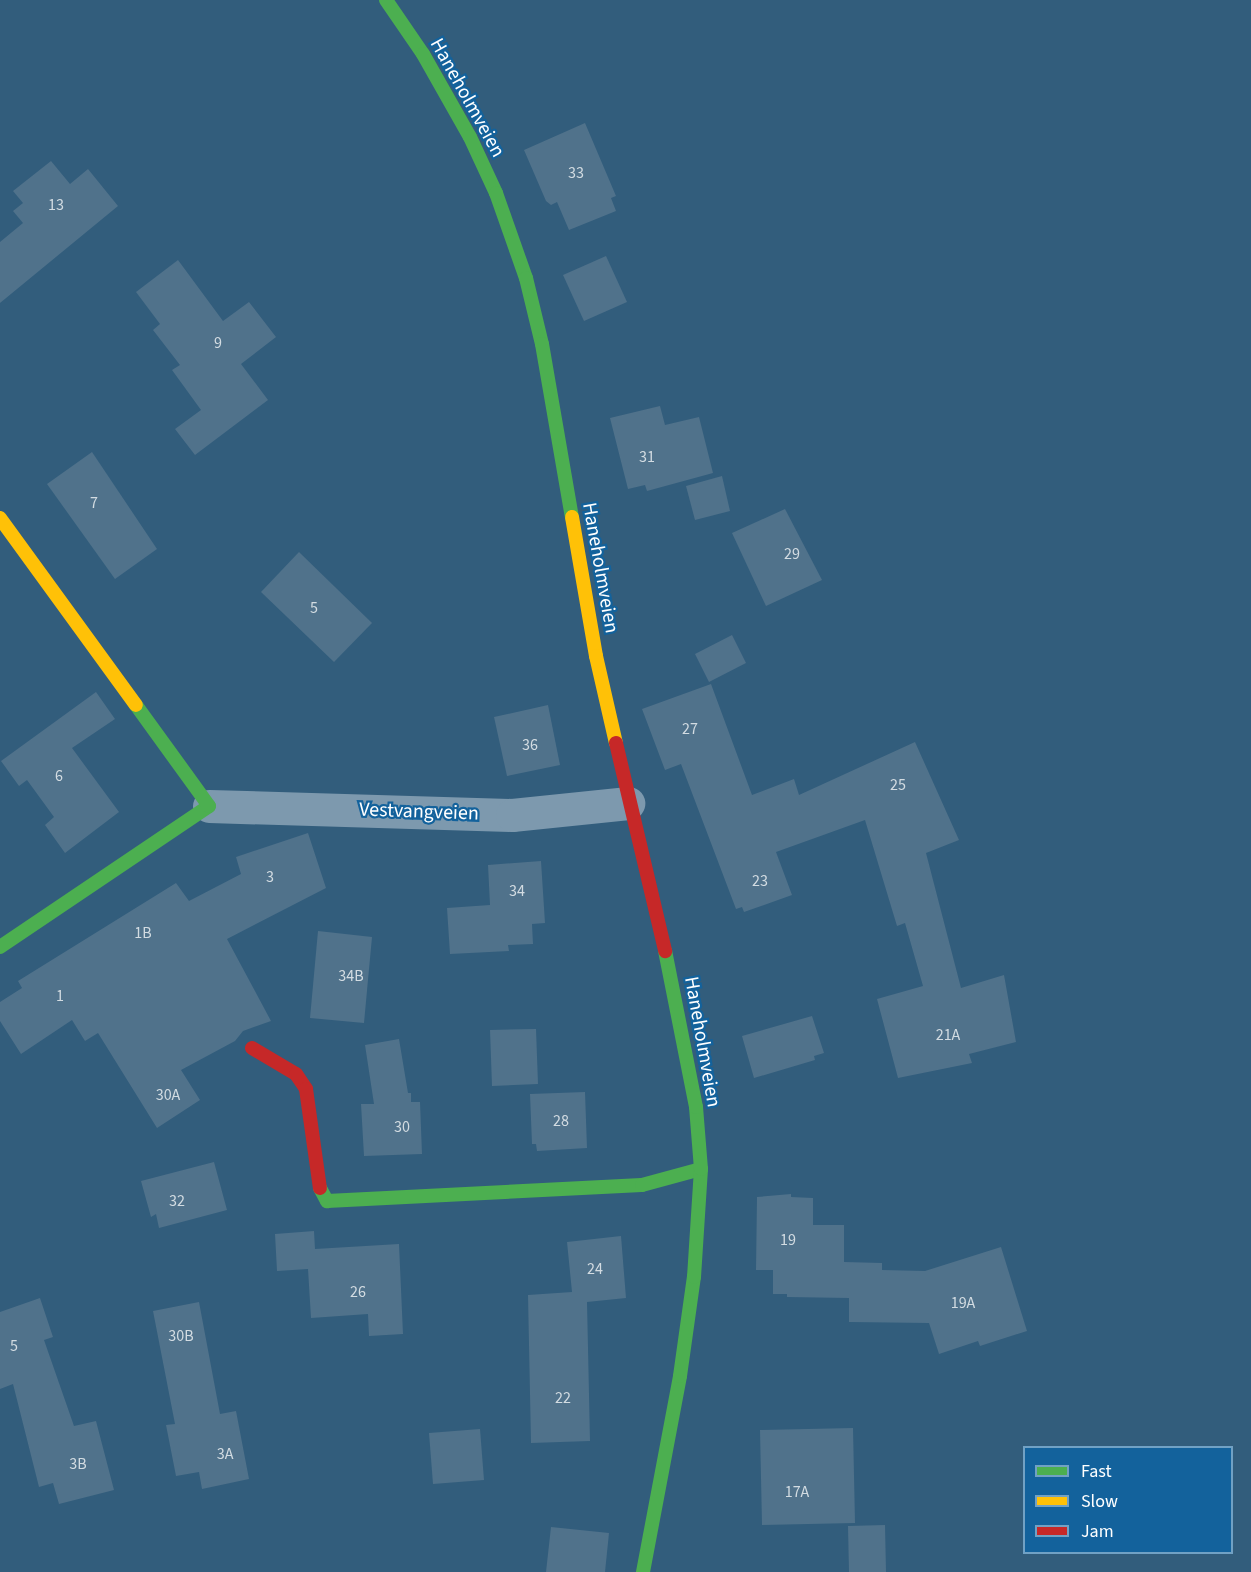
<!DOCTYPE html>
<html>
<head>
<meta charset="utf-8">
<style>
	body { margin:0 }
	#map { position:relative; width:1251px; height:1572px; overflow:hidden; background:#325d7c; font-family:"Source Sans 3",sans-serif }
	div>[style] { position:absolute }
	.building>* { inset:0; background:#50728b }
	.street>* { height:33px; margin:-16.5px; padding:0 16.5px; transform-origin:16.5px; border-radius:16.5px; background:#7d99ae }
	.fast>* { height:14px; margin:-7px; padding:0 7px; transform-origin:7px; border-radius:7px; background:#4caf50 }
	.slow>* { height:14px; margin:-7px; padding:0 7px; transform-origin:7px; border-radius:7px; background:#ffc107 }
	.jam>* { height:14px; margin:-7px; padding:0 7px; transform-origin:7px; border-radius:7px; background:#c62828 }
	span { translate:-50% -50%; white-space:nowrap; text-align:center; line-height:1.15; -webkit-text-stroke:4.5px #13629c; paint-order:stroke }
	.number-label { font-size:16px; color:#d3dce2 }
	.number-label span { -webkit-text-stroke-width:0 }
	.street-label { font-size:20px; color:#fff }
	.legend { position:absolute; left:1023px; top:1446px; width:210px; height:108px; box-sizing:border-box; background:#13629c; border:2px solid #71a1c4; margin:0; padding:8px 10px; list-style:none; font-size:18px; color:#fff }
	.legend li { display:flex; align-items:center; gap:12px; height:30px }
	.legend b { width:30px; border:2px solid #71a1c4 }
</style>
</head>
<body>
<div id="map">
	<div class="building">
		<div style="clip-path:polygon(585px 123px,616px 196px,611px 198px,616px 211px,569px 230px,557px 202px,551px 205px,546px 201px,524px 150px)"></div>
		<div style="clip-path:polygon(51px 161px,70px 184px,88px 169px,118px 206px,0 303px,0 242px,23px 223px,13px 211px,23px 203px,13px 191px)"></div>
		<div style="clip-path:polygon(606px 256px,627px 302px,584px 321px,563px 275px)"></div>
		<div style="clip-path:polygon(178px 260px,223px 321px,249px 302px,276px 337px,241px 364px,268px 400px,195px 455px,175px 429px,201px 410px,172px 370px,180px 365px,153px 330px,160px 324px,136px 292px)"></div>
		<div style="clip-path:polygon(660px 406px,665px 425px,699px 417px,713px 473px,647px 491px,645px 485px,628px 489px,610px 418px)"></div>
		<div style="clip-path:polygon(92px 452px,157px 549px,115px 579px,47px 484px)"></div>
		<div style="clip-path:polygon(722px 476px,730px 511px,695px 520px,686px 486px)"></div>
		<div style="clip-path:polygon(785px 509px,822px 580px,766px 606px,732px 533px)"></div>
		<div style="clip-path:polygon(299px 552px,372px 623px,334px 662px,261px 592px)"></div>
		<div style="clip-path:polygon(732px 635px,746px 663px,709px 682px,695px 654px)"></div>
		<div style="clip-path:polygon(711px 684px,752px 795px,794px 779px,799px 795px,915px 742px,959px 840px,926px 853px,961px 988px,1004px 975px,1016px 1042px,969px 1054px,972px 1063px,898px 1078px,877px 999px,923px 986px,905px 923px,897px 926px,865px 820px,776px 852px,792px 895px,744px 912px,742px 907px,736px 909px,681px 764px,665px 770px,642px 709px)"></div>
		<div style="clip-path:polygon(96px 692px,115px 719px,72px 748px,119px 812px,65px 853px,45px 825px,54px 817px,27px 780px,19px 786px,1px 761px)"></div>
		<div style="clip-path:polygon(548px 705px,560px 765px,507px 776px,494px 717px)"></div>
		<div style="clip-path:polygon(308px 833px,326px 888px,227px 939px,271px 1021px,243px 1031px,235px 1041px,181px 1070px,200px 1100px,157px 1128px,98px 1033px,85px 1041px,72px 1020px,21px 1054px,0 1021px,0 1002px,22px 988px,18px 981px,176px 883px,189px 901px,241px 874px,236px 857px)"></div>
		<div style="clip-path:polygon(541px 861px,545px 923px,532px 924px,533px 944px,508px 945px,509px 951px,450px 954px,447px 908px,490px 905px,488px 865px)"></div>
		<div style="clip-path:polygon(318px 931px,372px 937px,364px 1023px,310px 1018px)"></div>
		<div style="clip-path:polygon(812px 1016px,824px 1053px,814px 1056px,815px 1060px,754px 1078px,742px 1036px)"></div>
		<div style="clip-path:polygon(536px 1029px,538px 1084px,492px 1086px,490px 1030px)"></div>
		<div style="clip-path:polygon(399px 1039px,408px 1093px,411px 1093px,411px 1102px,420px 1102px,422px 1154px,364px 1156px,361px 1104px,374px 1104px,365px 1045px)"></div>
		<div style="clip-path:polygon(585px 1092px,587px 1148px,537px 1151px,536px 1144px,532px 1144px,530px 1094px)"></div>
		<div style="clip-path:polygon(214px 1162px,227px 1210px,159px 1228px,156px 1214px,151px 1217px,141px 1181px)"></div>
		<div style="clip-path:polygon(791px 1194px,791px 1197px,813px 1198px,813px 1225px,844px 1225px,844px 1262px,882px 1263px,882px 1270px,925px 1271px,1001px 1247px,1027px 1331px,980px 1346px,978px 1341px,939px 1354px,929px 1323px,849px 1322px,849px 1298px,787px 1297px,787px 1294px,773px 1294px,773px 1270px,756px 1270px,757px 1197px)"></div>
		<div style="clip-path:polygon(314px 1231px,315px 1249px,399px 1244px,403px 1334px,369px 1336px,368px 1314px,311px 1318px,308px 1269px,277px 1271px,275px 1234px)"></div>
		<div style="clip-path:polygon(621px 1236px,626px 1298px,587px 1302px,590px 1441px,531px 1443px,528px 1295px,572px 1292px,567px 1242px)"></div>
		<div style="clip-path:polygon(40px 1298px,53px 1337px,44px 1340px,74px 1426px,96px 1421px,114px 1490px,59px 1504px,53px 1483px,39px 1487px,13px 1384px,0 1389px,0 1312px)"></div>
		<div style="clip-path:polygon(199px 1302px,220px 1414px,236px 1411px,249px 1479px,202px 1489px,199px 1472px,176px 1476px,166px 1425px,175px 1424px,153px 1311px)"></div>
		<div style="clip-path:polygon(853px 1428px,855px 1523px,762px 1525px,760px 1430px)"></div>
		<div style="clip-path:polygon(480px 1429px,484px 1480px,433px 1484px,429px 1433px)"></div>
		<div style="clip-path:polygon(885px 1525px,886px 1572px,849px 1572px,848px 1526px)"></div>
		<div style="clip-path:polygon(551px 1527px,609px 1533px,605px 1572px,546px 1572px)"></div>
	</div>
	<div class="street">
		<div style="left:209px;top:806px;width:303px;rotate:1.7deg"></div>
		<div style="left:512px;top:815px;width:117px;rotate:-5.9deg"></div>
	</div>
	<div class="fast">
		<div style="left:386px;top:0;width:65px;rotate:55.6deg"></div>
		<div style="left:423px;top:54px;width:95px;rotate:60.5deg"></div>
		<div style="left:470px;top:137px;width:62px;rotate:65.1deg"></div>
		<div style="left:496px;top:193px;width:90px;rotate:70.6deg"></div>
		<div style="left:526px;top:278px;width:68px;rotate:76.4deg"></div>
		<div style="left:542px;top:344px;width:176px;rotate:80.2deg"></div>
		<div style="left:0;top:947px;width:252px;rotate:-34deg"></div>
		<div style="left:209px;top:806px;width:125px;rotate:-125.9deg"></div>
		<div style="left:320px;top:1188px;width:15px;rotate:62deg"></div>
		<div style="left:327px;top:1201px;width:315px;rotate:-2.9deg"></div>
		<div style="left:642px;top:1185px;width:61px;rotate:-15.2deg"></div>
		<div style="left:643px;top:1572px;width:199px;rotate:-79.3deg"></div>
		<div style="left:680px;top:1376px;width:100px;rotate:-82deg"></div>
		<div style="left:694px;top:1277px;width:108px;rotate:-86.3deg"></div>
		<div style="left:701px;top:1169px;width:62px;rotate:-94.6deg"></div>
		<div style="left:696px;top:1107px;width:159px;rotate:-101.2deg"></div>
	</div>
	<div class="slow">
		<div style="left:572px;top:517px;width:141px;rotate:80.2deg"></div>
		<div style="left:596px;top:656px;width:89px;rotate:77.1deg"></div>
		<div style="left:0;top:518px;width:231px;rotate:54deg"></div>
	</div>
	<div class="jam">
		<div style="left:616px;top:743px;width:214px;rotate:76.7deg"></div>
		<div style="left:252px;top:1048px;width:51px;rotate:30.6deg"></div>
		<div style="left:296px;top:1074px;width:18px;rotate:56deg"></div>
		<div style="left:306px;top:1089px;width:100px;rotate:82deg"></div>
	</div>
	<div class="number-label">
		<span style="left:576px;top:173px">33</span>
		<span style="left:56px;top:205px">13</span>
		<span style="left:218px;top:343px">9</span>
		<span style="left:647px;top:457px">31</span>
		<span style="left:94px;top:503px">7</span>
		<span style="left:792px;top:554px">29</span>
		<span style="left:314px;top:608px">5</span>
		<span style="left:690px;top:729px">27</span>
		<span style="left:530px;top:745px">36</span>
		<span style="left:59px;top:776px">6</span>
		<span style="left:898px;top:785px">25</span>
		<span style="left:270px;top:877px">3</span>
		<span style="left:760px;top:881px">23</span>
		<span style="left:517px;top:891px">34</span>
		<span style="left:143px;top:933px">1B</span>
		<span style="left:351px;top:976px">34B</span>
		<span style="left:60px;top:996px">1</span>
		<span style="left:948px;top:1035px">21A</span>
		<span style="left:168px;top:1095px">30A</span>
		<span style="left:561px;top:1121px">28</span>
		<span style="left:402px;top:1127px">30</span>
		<span style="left:177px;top:1201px">32</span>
		<span style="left:788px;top:1240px">19</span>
		<span style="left:595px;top:1269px">24</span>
		<span style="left:358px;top:1292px">26</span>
		<span style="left:963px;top:1303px">19A</span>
		<span style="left:181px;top:1336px">30B</span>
		<span style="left:14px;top:1346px">5</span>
		<span style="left:563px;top:1398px">22</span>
		<span style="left:225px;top:1454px">3A</span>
		<span style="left:78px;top:1464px">3B</span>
		<span style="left:797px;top:1492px">17A</span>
	</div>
	<div class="street-label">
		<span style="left:467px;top:98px;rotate:61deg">Haneholmveien</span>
		<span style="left:600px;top:568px;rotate:80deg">Haneholmveien</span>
		<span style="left:419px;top:812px;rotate:2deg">Vestvangveien</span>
		<span style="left:702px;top:1042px;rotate:80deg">Haneholmveien</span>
	</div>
	<ul class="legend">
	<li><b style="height:8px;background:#4caf50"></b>Fast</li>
	<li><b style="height:8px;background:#ffc107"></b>Slow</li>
	<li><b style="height:8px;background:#c62828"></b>Jam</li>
	</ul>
</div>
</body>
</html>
